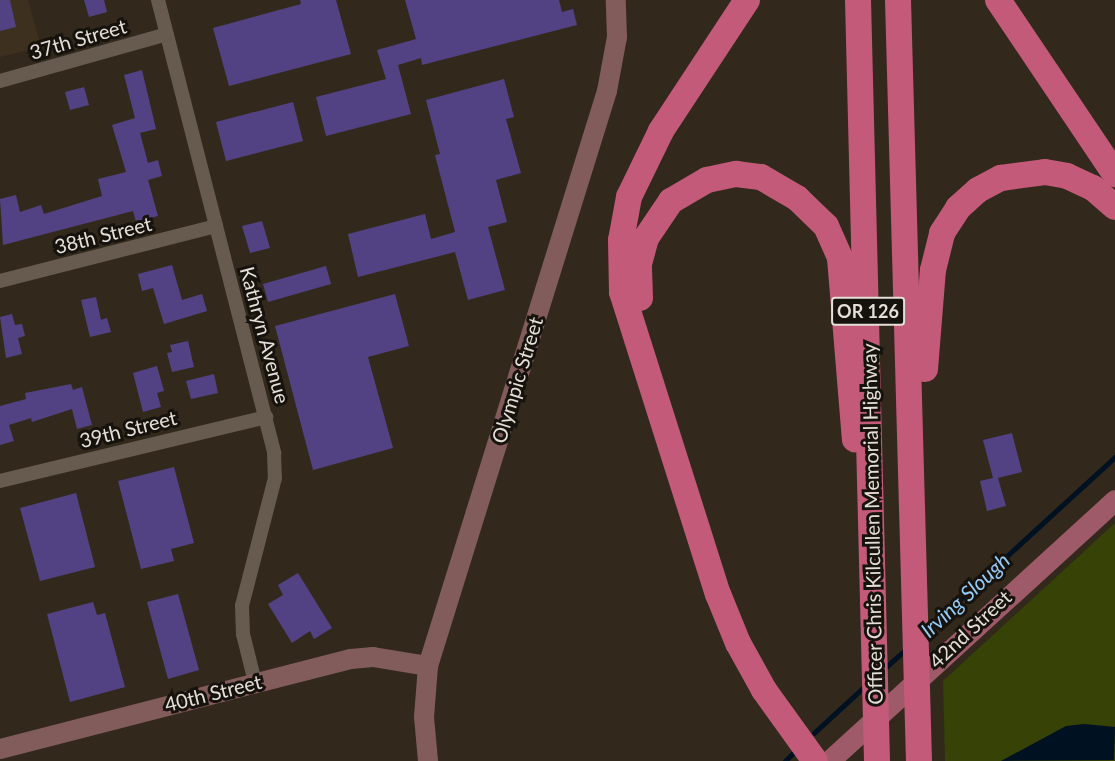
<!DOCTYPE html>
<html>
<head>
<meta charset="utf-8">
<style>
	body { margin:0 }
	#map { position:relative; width:1115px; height:761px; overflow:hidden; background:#32291c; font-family:Lato,sans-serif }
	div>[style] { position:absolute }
	.built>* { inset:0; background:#3d301e }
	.green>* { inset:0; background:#364206 }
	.water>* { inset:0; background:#001121 }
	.stream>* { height:4.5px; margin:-2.25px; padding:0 2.25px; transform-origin:2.25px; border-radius:2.25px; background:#001121 }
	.building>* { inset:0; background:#524284 }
	.street>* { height:14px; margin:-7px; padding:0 7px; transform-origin:7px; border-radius:7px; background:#665b4e }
	.secondary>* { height:20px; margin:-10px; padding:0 10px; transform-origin:10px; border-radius:10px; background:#825b5b }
	.primary>* { height:21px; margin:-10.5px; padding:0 10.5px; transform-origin:10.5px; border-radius:10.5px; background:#9e5a68 }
	.highway>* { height:26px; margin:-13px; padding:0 13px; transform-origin:13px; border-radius:13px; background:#c35a79 }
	span { translate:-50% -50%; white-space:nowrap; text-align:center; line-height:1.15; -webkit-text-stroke:6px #16120d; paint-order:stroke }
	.shield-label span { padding:2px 4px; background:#16120d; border:2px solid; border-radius:4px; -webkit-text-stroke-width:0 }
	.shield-label { font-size:18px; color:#e5dfd7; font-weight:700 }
	.street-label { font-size:20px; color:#e5dfd7 }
	.water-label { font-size:21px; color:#97ccf7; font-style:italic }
</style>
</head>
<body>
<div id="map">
	<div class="built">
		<div style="clip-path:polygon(0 0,28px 0,41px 47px,0 57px)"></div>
	</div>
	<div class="green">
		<div style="clip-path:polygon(1115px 523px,1115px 761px,945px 761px,943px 681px)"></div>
	</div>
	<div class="water">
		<div style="clip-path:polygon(1084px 724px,1115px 727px,1114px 760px,1001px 761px,1066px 726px)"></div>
	</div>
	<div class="stream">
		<div style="left:924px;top:632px;width:259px;rotate:-42.5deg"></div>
		<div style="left:885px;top:668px;width:30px;rotate:-42deg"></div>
		<div style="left:814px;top:733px;width:69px;rotate:-42.7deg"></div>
		<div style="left:785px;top:761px;width:10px;rotate:-45deg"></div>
	</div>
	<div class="building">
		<div style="clip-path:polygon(0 0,10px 0,16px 27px,0 31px)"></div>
		<div style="clip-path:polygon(84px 0,104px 0,107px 12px,89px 17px)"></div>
		<div style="clip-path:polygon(300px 0,336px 0,351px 54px,229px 86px,213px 28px,301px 4px)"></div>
		<div style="clip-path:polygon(405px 0,559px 0,562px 12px,573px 9px,577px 25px,422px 65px,421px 58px,398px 65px,411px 114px,326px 136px,316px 97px,386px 79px,377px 50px,416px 39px)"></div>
		<div style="clip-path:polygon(142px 70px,156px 129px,140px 133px,148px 163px,158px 160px,162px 176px,148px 180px,158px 216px,136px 222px,133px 211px,3px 245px,0 199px,16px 195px,20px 212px,41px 205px,44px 214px,102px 196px,98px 179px,126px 172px,112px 125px,135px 118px,124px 75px)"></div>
		<div style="clip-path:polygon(504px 79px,514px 117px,506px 119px,521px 173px,496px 180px,507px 222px,488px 227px,505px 290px,468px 300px,455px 252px,358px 277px,348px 234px,425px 214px,431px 239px,455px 232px,435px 155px,440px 154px,426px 100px)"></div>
		<div style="clip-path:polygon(84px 87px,89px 105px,70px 110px,65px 92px)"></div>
		<div style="clip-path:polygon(293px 102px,303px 141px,226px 161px,216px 122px)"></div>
		<div style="clip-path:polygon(262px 221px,270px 248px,250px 253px,242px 226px)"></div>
		<div style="clip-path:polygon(172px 265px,182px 300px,202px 294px,207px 311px,164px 324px,153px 288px,142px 291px,138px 274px)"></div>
		<div style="clip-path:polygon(326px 266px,331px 284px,268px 302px,263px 284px)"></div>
		<div style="clip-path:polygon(395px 294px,409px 346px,368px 357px,393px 448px,313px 470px,275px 326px)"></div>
		<div style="clip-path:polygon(96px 297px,101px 320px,107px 318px,111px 332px,90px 337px,81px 300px)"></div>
		<div style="clip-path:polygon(12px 314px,15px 325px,22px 324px,25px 336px,18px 338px,22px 354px,6px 358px,0 317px)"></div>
		<div style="clip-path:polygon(188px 341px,194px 367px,172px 372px,167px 353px,172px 352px,170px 345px)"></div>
		<div style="clip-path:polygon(157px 366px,164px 391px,157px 393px,161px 407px,143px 412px,133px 373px)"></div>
		<div style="clip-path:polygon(214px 374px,218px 393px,191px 399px,186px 381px)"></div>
		<div style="clip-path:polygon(71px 384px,73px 390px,82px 387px,92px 425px,77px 429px,72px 409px,32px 422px,31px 418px,9px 425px,14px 441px,0 445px,0 406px,26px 399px,25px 393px)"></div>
		<div style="clip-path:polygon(1012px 433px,1022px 472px,998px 478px,1006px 506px,987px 511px,980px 481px,993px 478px,983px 440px)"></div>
		<div style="clip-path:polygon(174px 467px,194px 543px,171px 549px,174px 561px,141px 569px,118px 481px)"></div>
		<div style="clip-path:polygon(76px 493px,95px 567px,40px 581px,20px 508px)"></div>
		<div style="clip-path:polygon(298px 573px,332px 628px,314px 639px,310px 631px,292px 643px,268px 604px,283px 595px,278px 585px)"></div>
		<div style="clip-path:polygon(178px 594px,199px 670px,168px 679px,147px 602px)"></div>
		<div style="clip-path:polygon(93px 602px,97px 615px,105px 613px,125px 687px,70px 702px,47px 614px)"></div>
	</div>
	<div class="street">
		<div style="left:158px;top:0;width:468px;rotate:75.6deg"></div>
		<div style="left:274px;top:453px;width:25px;rotate:88deg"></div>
		<div style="left:275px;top:478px;width:132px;rotate:104.5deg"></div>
		<div style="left:242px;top:606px;width:28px;rotate:88deg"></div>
		<div style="left:243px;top:634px;width:49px;rotate:76deg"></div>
		<div style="left:0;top:81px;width:173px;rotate:-15.7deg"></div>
		<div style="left:0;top:281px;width:223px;rotate:-14.3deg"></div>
		<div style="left:0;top:481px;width:274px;rotate:-13.5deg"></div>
	</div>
	<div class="secondary">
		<div style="left:0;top:749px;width:362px;rotate:-14.4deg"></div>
		<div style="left:351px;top:659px;width:22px;rotate:-5deg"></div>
		<div style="left:373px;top:657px;width:56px;rotate:9.3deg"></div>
		<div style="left:428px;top:761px;width:44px;rotate:-95.2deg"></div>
		<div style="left:424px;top:717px;width:51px;rotate:-85.5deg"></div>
		<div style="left:428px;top:666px;width:602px;rotate:-72.71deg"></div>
		<div style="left:607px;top:91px;width:55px;rotate:-79.5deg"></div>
		<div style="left:617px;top:37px;width:37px;rotate:-92deg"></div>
	</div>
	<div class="primary">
		<div style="left:829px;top:761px;width:387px;rotate:-42.4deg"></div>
	</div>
	<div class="highway">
		<div style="left:747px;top:0;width:157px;rotate:123.3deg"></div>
		<div style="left:661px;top:131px;width:73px;rotate:115.9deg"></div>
		<div style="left:629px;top:197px;width:44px;rotate:100.5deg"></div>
		<div style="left:621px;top:240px;width:52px;rotate:88.9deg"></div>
		<div style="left:622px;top:292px;width:317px;rotate:72.4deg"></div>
		<div style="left:718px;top:594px;width:53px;rotate:67.8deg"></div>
		<div style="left:738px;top:643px;width:54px;rotate:61deg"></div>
		<div style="left:764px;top:690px;width:87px;rotate:54.3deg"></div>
		<div style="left:858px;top:0;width:761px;rotate:88.57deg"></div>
		<div style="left:898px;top:0;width:761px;rotate:88.42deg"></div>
		<div style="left:998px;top:0;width:210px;rotate:56.1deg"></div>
		<div style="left:640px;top:298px;width:34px;rotate:-92deg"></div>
		<div style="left:639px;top:264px;width:27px;rotate:-75deg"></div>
		<div style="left:646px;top:238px;width:45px;rotate:-56deg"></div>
		<div style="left:671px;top:201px;width:42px;rotate:-30.3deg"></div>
		<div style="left:707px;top:180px;width:30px;rotate:-12deg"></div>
		<div style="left:736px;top:174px;width:25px;rotate:7deg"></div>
		<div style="left:761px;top:177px;width:42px;rotate:30.3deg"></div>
		<div style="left:797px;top:198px;width:40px;rotate:44deg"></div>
		<div style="left:826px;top:226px;width:35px;rotate:66deg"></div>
		<div style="left:840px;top:258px;width:182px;rotate:85.3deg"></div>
		<div style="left:925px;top:369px;width:99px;rotate:-85.4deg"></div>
		<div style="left:933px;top:270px;width:38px;rotate:-76deg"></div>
		<div style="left:942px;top:233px;width:30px;rotate:-57deg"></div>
		<div style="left:958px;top:208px;width:27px;rotate:-42deg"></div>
		<div style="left:978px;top:190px;width:26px;rotate:-28deg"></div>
		<div style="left:1001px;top:178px;width:44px;rotate:-7.8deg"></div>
		<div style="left:1045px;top:172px;width:22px;rotate:10deg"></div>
		<div style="left:1067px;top:176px;width:29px;rotate:25deg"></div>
		<div style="left:1093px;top:188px;width:29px;rotate:41deg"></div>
	</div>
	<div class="shield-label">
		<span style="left:868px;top:311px">OR 126</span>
	</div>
	<div class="street-label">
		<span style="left:78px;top:39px;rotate:-16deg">37th Street</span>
		<span style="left:103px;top:235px;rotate:-14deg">38th Street</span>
		<span style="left:265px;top:335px;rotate:75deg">Kathryn Avenue</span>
		<span style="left:517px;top:380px;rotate:-73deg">Olympic Street</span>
		<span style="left:128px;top:429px;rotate:-14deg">39th Street</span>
		<span style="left:872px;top:524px;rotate:-91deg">Officer Chris Kilcullen Memorial Highway</span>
		<span style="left:970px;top:629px;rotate:-43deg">42nd Street</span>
		<span style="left:213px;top:693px;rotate:-14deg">40th Street</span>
	</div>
	<div class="water-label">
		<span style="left:965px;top:595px;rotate:-43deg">Irving Slough</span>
	</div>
</div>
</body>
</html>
